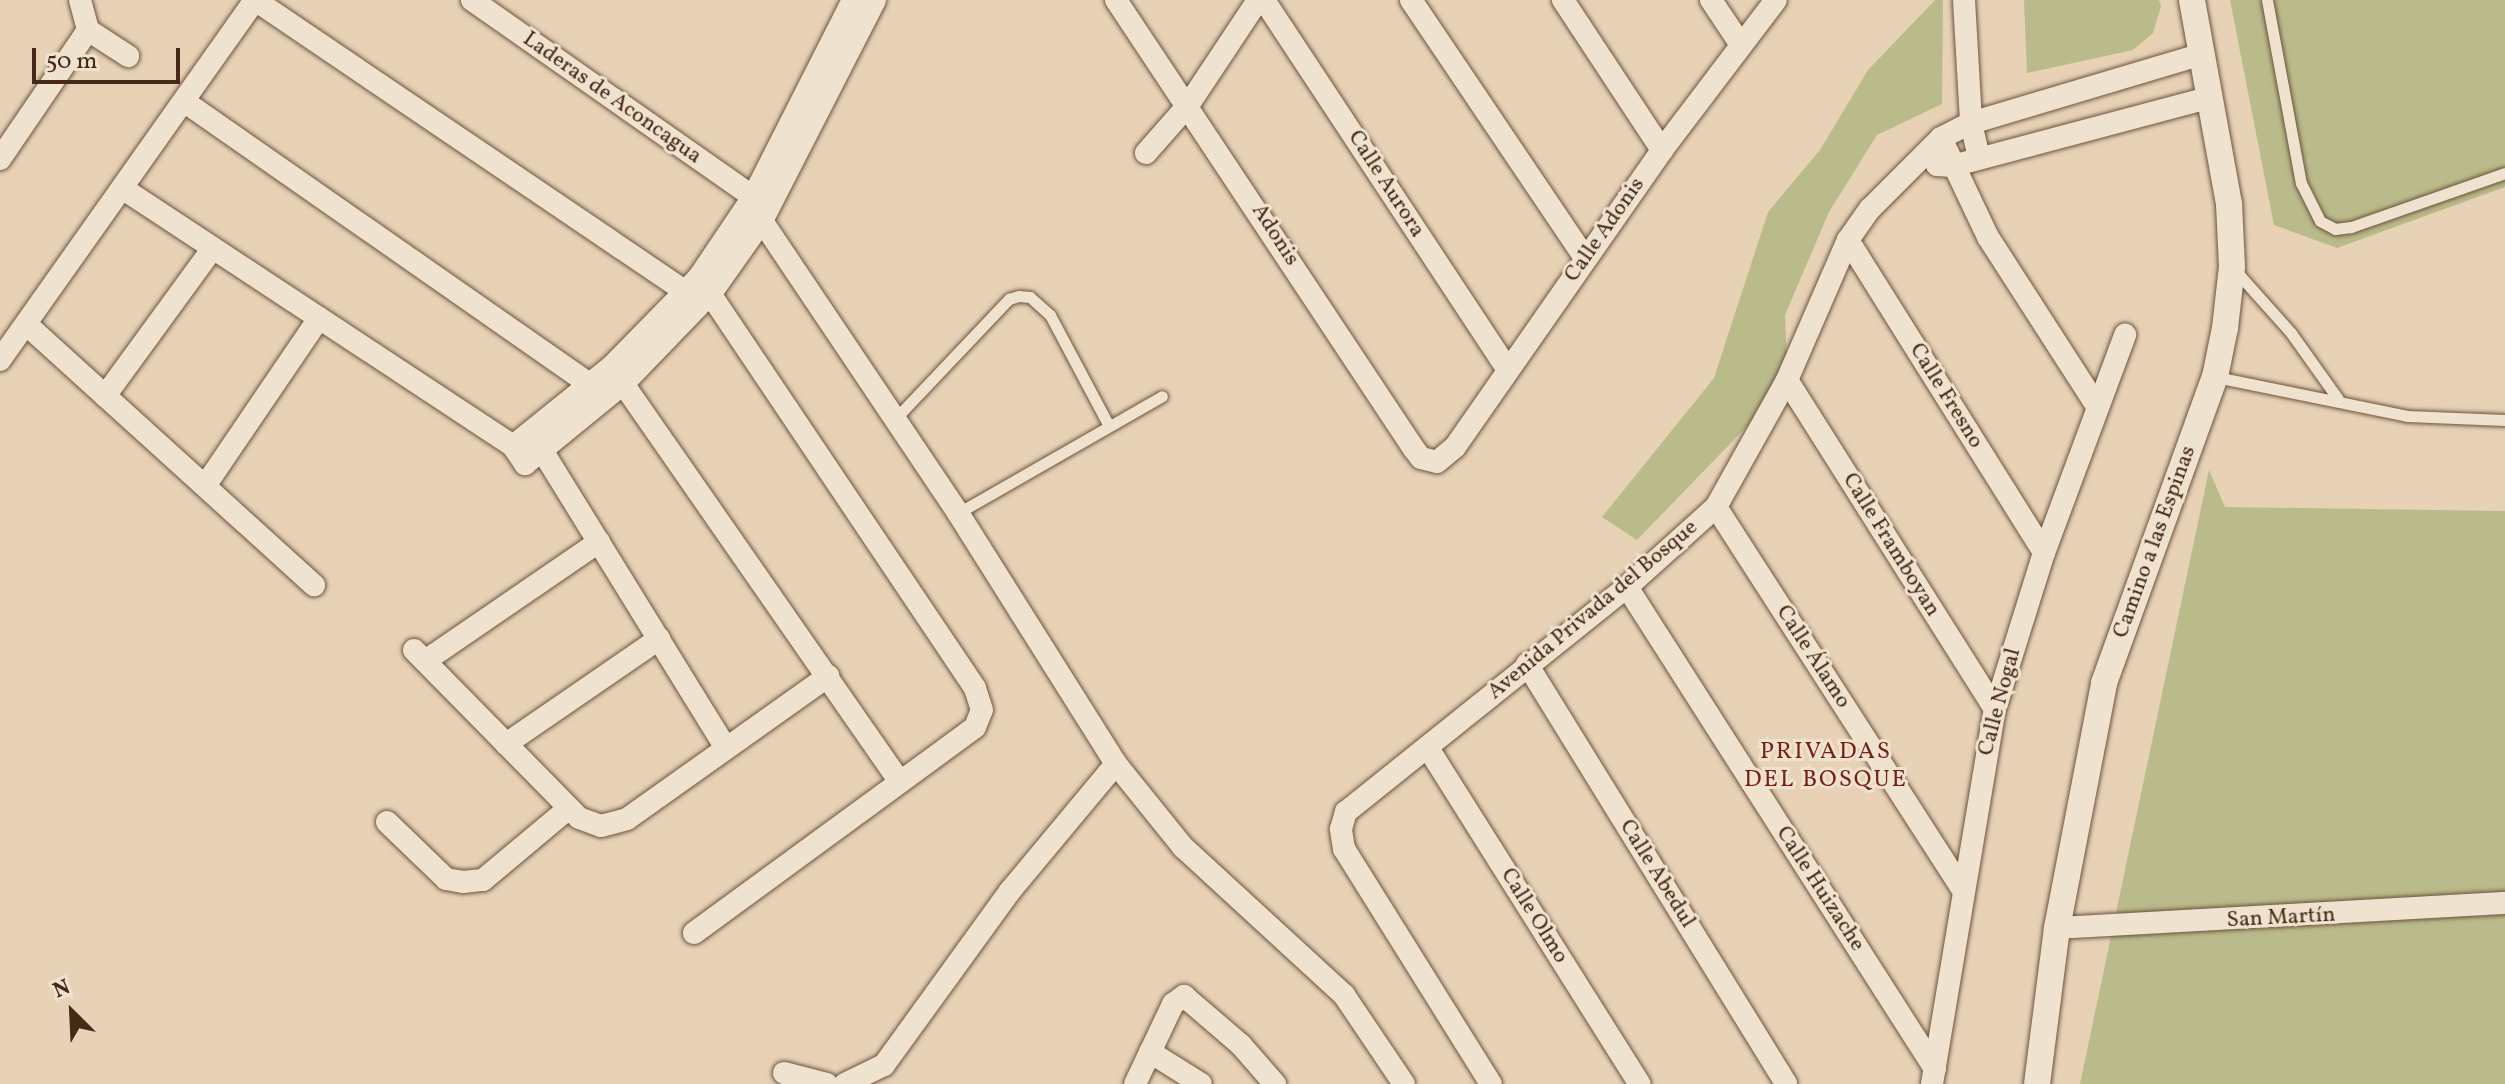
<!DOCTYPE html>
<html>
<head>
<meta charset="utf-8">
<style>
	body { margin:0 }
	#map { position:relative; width:2505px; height:1084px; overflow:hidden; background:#e7d2b5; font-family:Vollkorn,serif }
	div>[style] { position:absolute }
	.green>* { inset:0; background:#babb8a }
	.roads { filter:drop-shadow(0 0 2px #6e543e) drop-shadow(0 0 2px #6e543e) }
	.service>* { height:11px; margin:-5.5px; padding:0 5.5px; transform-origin:5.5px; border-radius:5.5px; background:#efe2cf }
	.minor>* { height:22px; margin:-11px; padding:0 11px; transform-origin:11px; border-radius:11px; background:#efe2cf }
	.tertiary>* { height:26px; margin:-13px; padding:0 13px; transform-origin:13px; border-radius:13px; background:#efe2cf }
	span { translate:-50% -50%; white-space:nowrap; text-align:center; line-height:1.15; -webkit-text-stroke:6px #efe2cf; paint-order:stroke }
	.street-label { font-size:22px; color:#462a17 }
	.neighbourhood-label { font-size:24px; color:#7a1f14; letter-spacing:2px }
	.north { position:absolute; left:32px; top:972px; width:80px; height:80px; -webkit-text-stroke:6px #efe2cf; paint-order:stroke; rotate:336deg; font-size:22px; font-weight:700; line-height:32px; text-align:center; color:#462a17 }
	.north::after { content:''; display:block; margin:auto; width:28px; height:36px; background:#462a17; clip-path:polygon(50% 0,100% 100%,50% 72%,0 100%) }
	.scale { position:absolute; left:32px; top:48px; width:148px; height:36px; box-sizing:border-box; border:4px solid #462a17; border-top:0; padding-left:10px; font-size:24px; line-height:28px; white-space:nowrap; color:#462a17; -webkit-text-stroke:6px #efe2cf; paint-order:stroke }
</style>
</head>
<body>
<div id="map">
	<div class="green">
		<div style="clip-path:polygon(1935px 0,1943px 0,1942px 104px,1877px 135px,1829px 212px,1785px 315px,1788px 384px,1637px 540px,1602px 517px,1714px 378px,1768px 212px,1820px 150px,1868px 70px)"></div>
		<div style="clip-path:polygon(2024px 0,2159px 0,2161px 6px,2153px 33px,2133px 50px,2027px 73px)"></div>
		<div style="clip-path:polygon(2230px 0,2505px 0,2505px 187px,2337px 248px,2274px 225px)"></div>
		<div style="clip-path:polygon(2209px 470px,2225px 507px,2505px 511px,2505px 1084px,2080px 1084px)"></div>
	</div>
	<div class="roads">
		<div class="service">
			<div style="left:2267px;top:0;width:186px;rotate:79.5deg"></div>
			<div style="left:2301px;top:183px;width:42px;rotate:63.4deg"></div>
			<div style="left:2320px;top:221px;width:17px;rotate:28deg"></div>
			<div style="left:2335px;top:229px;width:16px;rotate:-7deg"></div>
			<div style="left:2351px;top:227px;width:163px;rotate:-19.3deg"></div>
			<div style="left:2234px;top:269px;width:86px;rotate:48.3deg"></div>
			<div style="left:2291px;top:333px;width:81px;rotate:54.5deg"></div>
			<div style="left:2216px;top:377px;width:195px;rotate:11.5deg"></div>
			<div style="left:2407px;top:416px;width:98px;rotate:2.3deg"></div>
			<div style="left:895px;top:419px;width:166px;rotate:-46.5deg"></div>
			<div style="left:1009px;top:299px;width:10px;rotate:-17deg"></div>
			<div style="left:1019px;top:296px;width:11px;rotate:5deg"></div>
			<div style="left:1030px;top:297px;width:27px;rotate:42deg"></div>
			<div style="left:1050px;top:315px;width:123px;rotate:62deg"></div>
			<div style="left:958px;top:513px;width:235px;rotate:-29.8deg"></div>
		</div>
		<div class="minor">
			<div style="left:80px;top:0;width:31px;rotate:75deg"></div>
			<div style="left:88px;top:30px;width:48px;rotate:33deg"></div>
			<div style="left:255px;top:0;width:521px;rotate:34.12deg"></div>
			<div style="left:472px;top:0;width:343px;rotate:35deg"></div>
			<div style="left:753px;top:197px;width:26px;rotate:69deg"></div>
			<div style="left:762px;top:221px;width:352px;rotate:56.1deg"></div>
			<div style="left:958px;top:513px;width:297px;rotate:57.8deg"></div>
			<div style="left:1116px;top:764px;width:107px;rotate:51.1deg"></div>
			<div style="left:1183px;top:847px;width:219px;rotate:42.6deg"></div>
			<div style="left:1344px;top:995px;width:107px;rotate:56deg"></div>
			<div style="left:1116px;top:0;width:539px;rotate:56.43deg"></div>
			<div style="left:1414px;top:449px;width:11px;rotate:52deg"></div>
			<div style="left:1421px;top:458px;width:16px;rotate:14deg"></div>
			<div style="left:1437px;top:462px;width:23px;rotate:-40deg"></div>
			<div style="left:1455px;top:447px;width:362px;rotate:-55.1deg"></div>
			<div style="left:1662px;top:150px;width:188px;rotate:-52.8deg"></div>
			<div style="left:1264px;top:0;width:441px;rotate:56.6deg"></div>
			<div style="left:1411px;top:0;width:311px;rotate:56deg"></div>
			<div style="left:1563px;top:0;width:180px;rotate:56.6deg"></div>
			<div style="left:1711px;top:0;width:54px;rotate:56.3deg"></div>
			<div style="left:1964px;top:0;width:123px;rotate:86.7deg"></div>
			<div style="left:1971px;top:123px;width:35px;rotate:77deg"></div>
			<div style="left:185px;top:102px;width:494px;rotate:34.9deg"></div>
			<div style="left:1941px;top:138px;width:110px;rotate:64.6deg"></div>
			<div style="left:1988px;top:237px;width:201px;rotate:57.2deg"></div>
			<div style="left:1146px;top:153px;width:65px;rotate:-48.7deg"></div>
			<div style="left:1189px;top:104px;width:125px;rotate:-56.4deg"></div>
			<div style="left:0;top:159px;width:156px;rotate:-55.7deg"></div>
			<div style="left:1937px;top:165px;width:15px;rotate:4deg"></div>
			<div style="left:1952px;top:166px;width:264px;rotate:-14.9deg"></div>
			<div style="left:125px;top:190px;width:465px;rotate:33.4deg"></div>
			<div style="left:513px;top:446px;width:22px;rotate:56deg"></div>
			<div style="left:525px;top:464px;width:128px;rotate:-39.3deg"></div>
			<div style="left:624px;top:383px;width:127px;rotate:-46deg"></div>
			<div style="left:712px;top:292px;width:87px;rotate:-54.8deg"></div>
			<div style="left:762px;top:221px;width:248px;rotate:-62.9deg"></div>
			<div style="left:1848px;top:240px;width:369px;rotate:57.9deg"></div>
			<div style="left:26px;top:324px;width:389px;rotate:42.2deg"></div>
			<div style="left:0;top:360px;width:441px;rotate:-54.7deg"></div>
			<div style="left:615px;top:372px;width:499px;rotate:55.2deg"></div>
			<div style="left:1787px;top:380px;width:389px;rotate:57.7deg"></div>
			<div style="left:105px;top:396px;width:183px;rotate:-53.9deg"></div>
			<div style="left:535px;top:439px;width:363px;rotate:58.3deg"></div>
			<div style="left:513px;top:446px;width:126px;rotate:-38.9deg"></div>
			<div style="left:611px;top:367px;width:126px;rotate:-45.6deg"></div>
			<div style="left:699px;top:277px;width:97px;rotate:-56deg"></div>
			<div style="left:753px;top:197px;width:221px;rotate:-63.1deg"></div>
			<div style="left:205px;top:486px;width:203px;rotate:-55.8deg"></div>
			<div style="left:1716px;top:507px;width:454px;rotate:57.2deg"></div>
			<div style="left:1627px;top:587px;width:572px;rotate:57.42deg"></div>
			<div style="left:414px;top:650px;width:235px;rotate:45.5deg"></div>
			<div style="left:579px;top:818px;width:23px;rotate:20deg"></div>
			<div style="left:601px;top:826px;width:27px;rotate:-15deg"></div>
			<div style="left:627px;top:819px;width:247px;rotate:-35.4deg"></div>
			<div style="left:425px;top:661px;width:211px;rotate:-34.4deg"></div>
			<div style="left:1527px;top:664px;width:493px;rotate:58.3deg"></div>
			<div style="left:506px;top:744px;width:186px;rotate:-34.5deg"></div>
			<div style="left:1428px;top:748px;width:397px;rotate:57.8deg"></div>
			<div style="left:387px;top:822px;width:82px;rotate:44deg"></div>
			<div style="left:446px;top:879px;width:17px;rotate:10deg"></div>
			<div style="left:463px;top:882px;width:20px;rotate:-6deg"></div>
			<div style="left:483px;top:880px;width:112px;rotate:-39.9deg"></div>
			<div style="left:2057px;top:928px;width:449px;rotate:-3.2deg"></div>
			<div style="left:694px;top:933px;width:348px;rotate:-36.2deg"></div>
			<div style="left:975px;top:727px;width:18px;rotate:-68deg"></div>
			<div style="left:982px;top:710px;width:23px;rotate:-108deg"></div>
			<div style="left:975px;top:688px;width:495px;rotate:-123.9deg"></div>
			<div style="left:1150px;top:1052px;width:60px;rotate:32.1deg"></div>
			<div style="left:784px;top:1073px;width:44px;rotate:14.3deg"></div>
			<div style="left:845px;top:1084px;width:43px;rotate:-26deg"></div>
			<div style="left:884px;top:1065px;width:215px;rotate:-54.1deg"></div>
			<div style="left:1010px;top:891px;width:165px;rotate:-50.2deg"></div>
			<div style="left:1135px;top:1084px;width:89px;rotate:-64.6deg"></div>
			<div style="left:1173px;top:1004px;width:14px;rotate:-36deg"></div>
			<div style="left:1184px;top:996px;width:75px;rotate:40.7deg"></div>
			<div style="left:1241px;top:1045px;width:52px;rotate:48.9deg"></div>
			<div style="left:1491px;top:1084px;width:277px;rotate:-122deg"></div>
			<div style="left:1344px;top:849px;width:20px;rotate:-99deg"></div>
			<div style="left:1341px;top:829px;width:18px;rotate:-74deg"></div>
			<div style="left:1346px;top:812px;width:360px;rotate:-38.7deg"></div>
			<div style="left:1627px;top:587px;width:120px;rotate:-42deg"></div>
			<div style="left:1716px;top:507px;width:145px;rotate:-60.8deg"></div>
			<div style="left:1787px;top:380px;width:153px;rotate:-66.5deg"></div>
			<div style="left:1848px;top:240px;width:38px;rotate:-55deg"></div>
			<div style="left:1870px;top:209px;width:100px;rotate:-45deg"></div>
			<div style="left:1941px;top:138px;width:34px;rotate:-27deg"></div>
			<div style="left:1971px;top:123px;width:241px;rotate:-16.6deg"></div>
			<div style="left:1932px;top:1084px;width:380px;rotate:-80.5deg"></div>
			<div style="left:1995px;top:709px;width:164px;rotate:-72.6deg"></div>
			<div style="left:2044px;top:553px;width:233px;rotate:-69.6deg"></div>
		</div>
		<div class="tertiary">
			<div style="left:2037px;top:1084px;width:157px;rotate:-82.7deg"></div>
			<div style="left:2057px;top:928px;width:249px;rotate:-79.1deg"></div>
			<div style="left:2104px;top:683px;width:326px;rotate:-70.1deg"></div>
			<div style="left:2215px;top:377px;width:50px;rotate:-78.5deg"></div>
			<div style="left:2225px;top:328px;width:61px;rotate:-83.5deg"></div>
			<div style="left:2232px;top:267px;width:63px;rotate:-92.7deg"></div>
			<div style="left:2229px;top:204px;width:207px;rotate:-100.3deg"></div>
		</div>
	</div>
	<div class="street-label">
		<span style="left:612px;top:98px;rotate:35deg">Laderas de Aconcagua</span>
		<span style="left:1386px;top:184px;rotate:57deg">Calle Aurora</span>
		<span style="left:1605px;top:230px;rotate:-55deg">Calle Adonis</span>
		<span style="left:1275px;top:235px;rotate:57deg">Adonis</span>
		<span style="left:1946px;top:396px;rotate:58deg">Calle Fresno</span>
		<span style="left:2155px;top:542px;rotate:-70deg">Camino a las Espinas</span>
		<span style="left:1891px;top:545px;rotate:58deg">Calle Framboyan</span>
		<span style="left:1593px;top:610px;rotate:-40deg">Avenida Privada del Bosque</span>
		<span style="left:1813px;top:657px;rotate:57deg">Calle Álamo</span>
		<span style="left:2000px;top:702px;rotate:-75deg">Calle Nogal</span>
		<span style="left:1657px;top:874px;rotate:58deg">Calle Abedul</span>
		<span style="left:1820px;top:889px;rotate:57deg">Calle Huizache</span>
		<span style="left:1534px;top:916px;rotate:58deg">Calle Olmo</span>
		<span style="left:2281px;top:918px;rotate:-3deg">San Martín</span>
	</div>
	<div class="neighbourhood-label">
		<span style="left:1826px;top:767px">PRIVADAS<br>DEL BOSQUE</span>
	</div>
	<div class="north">N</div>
	<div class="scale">50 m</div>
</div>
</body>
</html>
